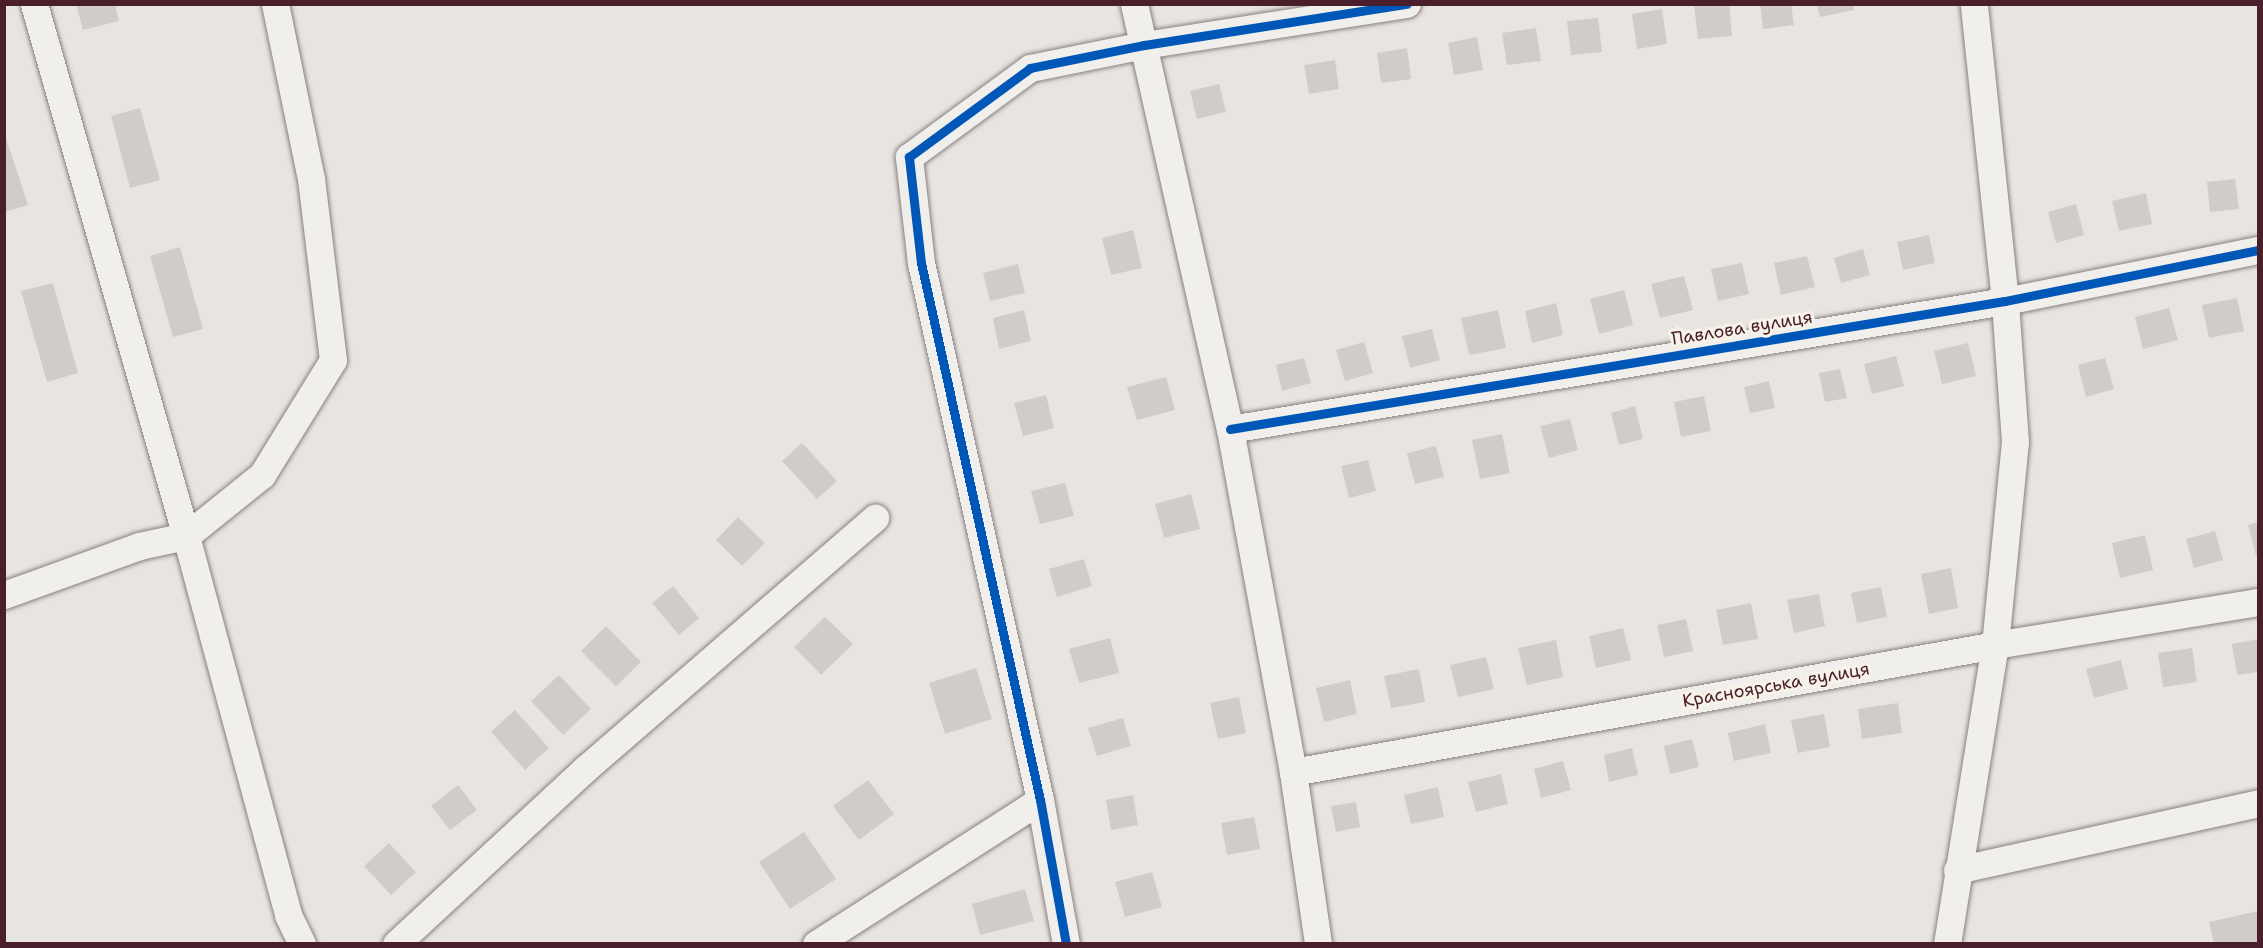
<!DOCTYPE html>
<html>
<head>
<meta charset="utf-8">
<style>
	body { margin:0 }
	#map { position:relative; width:2263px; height:948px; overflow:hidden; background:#e8e5e0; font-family:"Shantell Sans",sans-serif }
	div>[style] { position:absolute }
	.building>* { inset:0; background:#d1ccc9 }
	.roads { filter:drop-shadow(0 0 2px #898080) drop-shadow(0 0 2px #898080) }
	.minor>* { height:27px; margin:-13.5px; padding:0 13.5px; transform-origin:13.5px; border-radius:13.5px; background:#f0efeb }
	.cycleway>* { height:9px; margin:-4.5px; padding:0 4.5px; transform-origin:4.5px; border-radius:4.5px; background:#0057b8 }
	span { translate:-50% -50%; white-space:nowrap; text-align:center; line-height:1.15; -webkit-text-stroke:6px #f7f3e8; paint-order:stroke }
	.street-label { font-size:18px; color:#4a1f2b }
	.frame { position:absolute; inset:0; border:6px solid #4a1f2b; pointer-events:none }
</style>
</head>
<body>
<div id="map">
	<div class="building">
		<div style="clip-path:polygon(76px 4px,115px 4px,119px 21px,83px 30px)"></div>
		<div style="clip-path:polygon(1729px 4px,1732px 36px,1698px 39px,1694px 5px)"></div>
		<div style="clip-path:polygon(1760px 4px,1791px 4px,1794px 25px,1763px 29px)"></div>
		<div style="clip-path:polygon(1817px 4px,1853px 4px,1854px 10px,1820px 17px)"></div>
		<div style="clip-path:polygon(1662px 9px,1667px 44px,1637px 49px,1632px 14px)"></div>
		<div style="clip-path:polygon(1598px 18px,1602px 52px,1571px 55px,1567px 21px)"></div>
		<div style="clip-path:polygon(1536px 28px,1541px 61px,1507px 65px,1502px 33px)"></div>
		<div style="clip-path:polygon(1477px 37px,1483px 70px,1454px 75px,1448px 43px)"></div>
		<div style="clip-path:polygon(1407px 48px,1411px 79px,1381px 83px,1377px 53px)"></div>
		<div style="clip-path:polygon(1335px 60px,1339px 89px,1309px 94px,1304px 65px)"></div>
		<div style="clip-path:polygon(1219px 84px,1226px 112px,1197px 119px,1190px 91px)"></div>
		<div style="clip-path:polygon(140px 108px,160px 180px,130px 188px,111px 116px)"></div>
		<div style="clip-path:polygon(6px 138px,28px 205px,4px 212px,4px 139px)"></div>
		<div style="clip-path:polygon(2235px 179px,2239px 209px,2210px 212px,2207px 182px)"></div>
		<div style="clip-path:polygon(2146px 193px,2152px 224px,2119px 231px,2112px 201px)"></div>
		<div style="clip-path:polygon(2076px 204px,2084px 235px,2056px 243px,2048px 212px)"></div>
		<div style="clip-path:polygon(1133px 230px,1142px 268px,1111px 275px,1102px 238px)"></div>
		<div style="clip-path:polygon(1929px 235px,1935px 263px,1903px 270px,1897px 242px)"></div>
		<div style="clip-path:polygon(180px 247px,203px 329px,173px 337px,150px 256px)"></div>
		<div style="clip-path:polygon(1863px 249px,1870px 275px,1841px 283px,1834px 258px)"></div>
		<div style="clip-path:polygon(1807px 256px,1815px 287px,1781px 295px,1774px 263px)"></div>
		<div style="clip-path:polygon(1742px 263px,1749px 294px,1718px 301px,1711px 269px)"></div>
		<div style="clip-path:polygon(1018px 264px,1025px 293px,990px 301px,983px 273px)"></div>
		<div style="clip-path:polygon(1684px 276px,1693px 310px,1660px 318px,1651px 284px)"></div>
		<div style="clip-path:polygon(53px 283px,78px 373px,47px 382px,21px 291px)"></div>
		<div style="clip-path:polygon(1624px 290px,1633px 325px,1599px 334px,1590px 299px)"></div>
		<div style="clip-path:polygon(2237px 298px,2244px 331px,2209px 338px,2202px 305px)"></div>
		<div style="clip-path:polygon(1556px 303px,1563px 335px,1532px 343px,1525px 311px)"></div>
		<div style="clip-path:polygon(2169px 308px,2178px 340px,2143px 349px,2135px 317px)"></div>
		<div style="clip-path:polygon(1024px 310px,1031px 341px,999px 349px,993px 318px)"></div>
		<div style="clip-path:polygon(1498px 310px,1506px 348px,1469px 355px,1461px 318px)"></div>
		<div style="clip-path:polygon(1432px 329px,1440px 360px,1410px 368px,1402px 336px)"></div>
		<div style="clip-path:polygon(1364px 342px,1373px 373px,1345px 381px,1336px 350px)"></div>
		<div style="clip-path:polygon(1968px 343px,1976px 376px,1942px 384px,1934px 351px)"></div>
		<div style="clip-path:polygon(1896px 356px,1904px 386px,1872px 394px,1864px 364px)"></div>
		<div style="clip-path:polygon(1304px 358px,1311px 383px,1282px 391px,1276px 365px)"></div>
		<div style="clip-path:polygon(2105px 358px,2114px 389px,2086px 397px,2078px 365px)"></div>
		<div style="clip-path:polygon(1840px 369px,1847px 398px,1825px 402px,1819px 373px)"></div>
		<div style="clip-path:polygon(1166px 377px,1175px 410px,1137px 420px,1127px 387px)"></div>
		<div style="clip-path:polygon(1769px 381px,1775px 408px,1750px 413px,1744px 387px)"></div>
		<div style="clip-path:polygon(1046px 395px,1054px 428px,1023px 436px,1014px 403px)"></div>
		<div style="clip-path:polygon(1704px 396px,1711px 431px,1681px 437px,1674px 402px)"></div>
		<div style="clip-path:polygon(1635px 406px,1643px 439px,1619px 445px,1611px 413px)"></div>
		<div style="clip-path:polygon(1570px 419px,1578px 450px,1549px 458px,1540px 426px)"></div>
		<div style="clip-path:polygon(1502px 434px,1510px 473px,1480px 479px,1472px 440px)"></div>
		<div style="clip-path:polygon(802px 443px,837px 481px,817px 499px,782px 461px)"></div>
		<div style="clip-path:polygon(1436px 446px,1444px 477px,1415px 484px,1407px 453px)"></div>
		<div style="clip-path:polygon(1368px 460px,1376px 491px,1349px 498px,1341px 466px)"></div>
		<div style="clip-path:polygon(1065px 483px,1074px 516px,1040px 524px,1031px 491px)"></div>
		<div style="clip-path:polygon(1191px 494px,1200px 529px,1164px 538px,1155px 504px)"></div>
		<div style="clip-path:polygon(738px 517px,765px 543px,742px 566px,716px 540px)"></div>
		<div style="clip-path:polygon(2258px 522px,2258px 555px,2256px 556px,2248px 525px)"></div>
		<div style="clip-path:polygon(2215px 531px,2223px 560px,2194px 568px,2186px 539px)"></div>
		<div style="clip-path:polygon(2145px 535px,2153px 570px,2120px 578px,2112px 543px)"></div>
		<div style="clip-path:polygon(1084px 559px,1092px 586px,1057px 597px,1049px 569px)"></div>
		<div style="clip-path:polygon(1951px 568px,1958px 608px,1929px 614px,1921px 574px)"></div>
		<div style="clip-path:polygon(673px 586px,699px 618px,679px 635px,652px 603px)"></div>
		<div style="clip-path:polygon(1881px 587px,1887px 617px,1857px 623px,1851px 593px)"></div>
		<div style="clip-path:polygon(1819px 594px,1825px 626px,1794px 633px,1787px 600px)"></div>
		<div style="clip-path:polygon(1751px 603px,1758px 639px,1723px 645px,1716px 610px)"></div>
		<div style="clip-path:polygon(825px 617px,853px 644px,821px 675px,794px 647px)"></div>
		<div style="clip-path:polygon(1686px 619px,1693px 651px,1664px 657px,1657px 625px)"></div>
		<div style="clip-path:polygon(606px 626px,641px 662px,616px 686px,581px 651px)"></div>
		<div style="clip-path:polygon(1623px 628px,1631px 660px,1596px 668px,1589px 636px)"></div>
		<div style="clip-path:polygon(1110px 638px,1119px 673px,1079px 683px,1069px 649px)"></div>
		<div style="clip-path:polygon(2258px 639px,2258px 672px,2237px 675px,2232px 644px)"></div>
		<div style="clip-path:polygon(1556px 640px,1563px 677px,1527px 685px,1518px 648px)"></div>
		<div style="clip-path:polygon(2192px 648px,2197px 682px,2163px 687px,2158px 653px)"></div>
		<div style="clip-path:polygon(1486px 657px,1494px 689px,1458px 697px,1450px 665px)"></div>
		<div style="clip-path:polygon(2121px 660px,2128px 689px,2094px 698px,2086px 669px)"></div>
		<div style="clip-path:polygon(976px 668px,992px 719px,945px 734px,929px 683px)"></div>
		<div style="clip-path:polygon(1419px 669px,1425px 702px,1391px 708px,1384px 676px)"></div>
		<div style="clip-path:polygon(559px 675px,591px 709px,563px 735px,531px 701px)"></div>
		<div style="clip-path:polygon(1350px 680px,1357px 714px,1324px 722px,1316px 688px)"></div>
		<div style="clip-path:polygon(1239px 697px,1246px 733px,1218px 739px,1210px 703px)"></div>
		<div style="clip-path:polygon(1898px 703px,1902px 733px,1862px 739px,1858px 709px)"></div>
		<div style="clip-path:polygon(515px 710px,549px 748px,525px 770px,491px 732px)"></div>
		<div style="clip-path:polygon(1824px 714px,1830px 747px,1798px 753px,1791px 720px)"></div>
		<div style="clip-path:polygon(1123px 718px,1131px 746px,1097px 756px,1088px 728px)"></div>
		<div style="clip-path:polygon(1765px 724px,1771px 753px,1734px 761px,1728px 733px)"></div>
		<div style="clip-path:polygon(1692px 739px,1699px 767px,1670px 774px,1664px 746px)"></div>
		<div style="clip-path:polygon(1632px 748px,1638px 775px,1609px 782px,1604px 755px)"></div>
		<div style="clip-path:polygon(1563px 761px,1571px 790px,1541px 798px,1534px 769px)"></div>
		<div style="clip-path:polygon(1501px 774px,1508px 804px,1476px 812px,1468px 782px)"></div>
		<div style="clip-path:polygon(868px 780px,894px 814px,859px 840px,833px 806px)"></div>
		<div style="clip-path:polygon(458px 785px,477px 810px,450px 830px,431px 806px)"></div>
		<div style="clip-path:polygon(1438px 787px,1444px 817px,1411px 824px,1404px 795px)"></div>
		<div style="clip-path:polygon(1133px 795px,1138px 825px,1111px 830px,1106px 800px)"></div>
		<div style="clip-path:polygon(1356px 802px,1360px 827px,1336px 832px,1331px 806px)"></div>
		<div style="clip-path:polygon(1254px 817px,1260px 849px,1227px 855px,1221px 823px)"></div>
		<div style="clip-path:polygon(804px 832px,836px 879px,790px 909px,759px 862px)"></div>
		<div style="clip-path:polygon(389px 843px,416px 872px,391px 895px,364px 866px)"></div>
		<div style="clip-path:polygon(1152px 872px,1162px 907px,1125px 917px,1115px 882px)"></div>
		<div style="clip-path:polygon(1025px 889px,1034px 921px,980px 935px,972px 904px)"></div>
		<div style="clip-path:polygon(2258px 911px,2258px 944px,2214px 944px,2209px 922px)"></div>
	</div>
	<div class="roads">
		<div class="minor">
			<div style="left:34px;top:4px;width:553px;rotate:74.05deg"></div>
			<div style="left:186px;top:536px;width:392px;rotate:74.9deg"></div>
			<div style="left:288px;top:915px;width:32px;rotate:64deg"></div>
			<div style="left:1134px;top:4px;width:436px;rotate:77.3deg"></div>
			<div style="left:1230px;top:429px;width:349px;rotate:79.6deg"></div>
			<div style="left:1293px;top:772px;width:174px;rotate:81.7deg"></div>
			<div style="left:1230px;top:429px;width:785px;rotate:-9.38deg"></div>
			<div style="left:2005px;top:301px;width:258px;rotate:-11.4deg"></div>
			<div style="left:4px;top:595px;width:144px;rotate:-19.9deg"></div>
			<div style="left:139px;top:546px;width:48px;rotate:-12deg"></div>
			<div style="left:186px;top:536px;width:97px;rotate:-38.8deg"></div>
			<div style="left:262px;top:475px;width:135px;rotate:-58.3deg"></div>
			<div style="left:333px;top:360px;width:182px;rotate:-96.9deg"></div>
			<div style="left:311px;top:179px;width:179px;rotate:-101.6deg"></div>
			<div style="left:1293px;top:772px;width:713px;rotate:-10.25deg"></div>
			<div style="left:1995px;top:645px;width:266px;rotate:-9.3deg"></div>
			<div style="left:1957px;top:870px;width:308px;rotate:-12.5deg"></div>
			<div style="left:396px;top:944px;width:258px;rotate:-42.8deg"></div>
			<div style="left:585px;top:769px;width:384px;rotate:-40.9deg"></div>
			<div style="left:816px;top:944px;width:266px;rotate:-32.7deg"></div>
			<div style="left:1066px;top:944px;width:146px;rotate:-100.2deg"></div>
			<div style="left:1040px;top:800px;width:550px;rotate:-102.49deg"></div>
			<div style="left:921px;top:263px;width:107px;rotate:-96.5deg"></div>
			<div style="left:909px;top:157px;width:150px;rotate:-36.3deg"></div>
			<div style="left:1030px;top:68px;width:116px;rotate:-11.4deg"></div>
			<div style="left:1144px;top:45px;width:266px;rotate:-8.9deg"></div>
			<div style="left:1947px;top:944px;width:303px;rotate:-80.9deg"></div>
			<div style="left:1995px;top:645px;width:204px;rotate:-84.4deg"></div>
			<div style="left:2015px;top:442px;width:141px;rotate:-94.1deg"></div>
			<div style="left:2005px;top:301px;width:299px;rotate:-96deg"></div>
		</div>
	</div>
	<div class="cycleway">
		<div style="left:1230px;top:429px;width:785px;rotate:-9.38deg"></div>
		<div style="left:2005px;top:301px;width:258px;rotate:-11.4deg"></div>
		<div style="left:1066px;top:944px;width:146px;rotate:-100.2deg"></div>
		<div style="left:1040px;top:800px;width:550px;rotate:-102.49deg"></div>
		<div style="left:921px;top:263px;width:107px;rotate:-96.5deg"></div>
		<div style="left:909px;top:157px;width:150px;rotate:-36.3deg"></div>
		<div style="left:1030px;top:68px;width:116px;rotate:-11.4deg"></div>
		<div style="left:1144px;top:45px;width:266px;rotate:-8.9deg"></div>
	</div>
	<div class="street-label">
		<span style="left:1742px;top:328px;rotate:-9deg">Павлова вулиця</span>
		<span style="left:1776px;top:685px;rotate:-10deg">Красноярська вулиця</span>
	</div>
	<div class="frame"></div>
</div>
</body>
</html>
